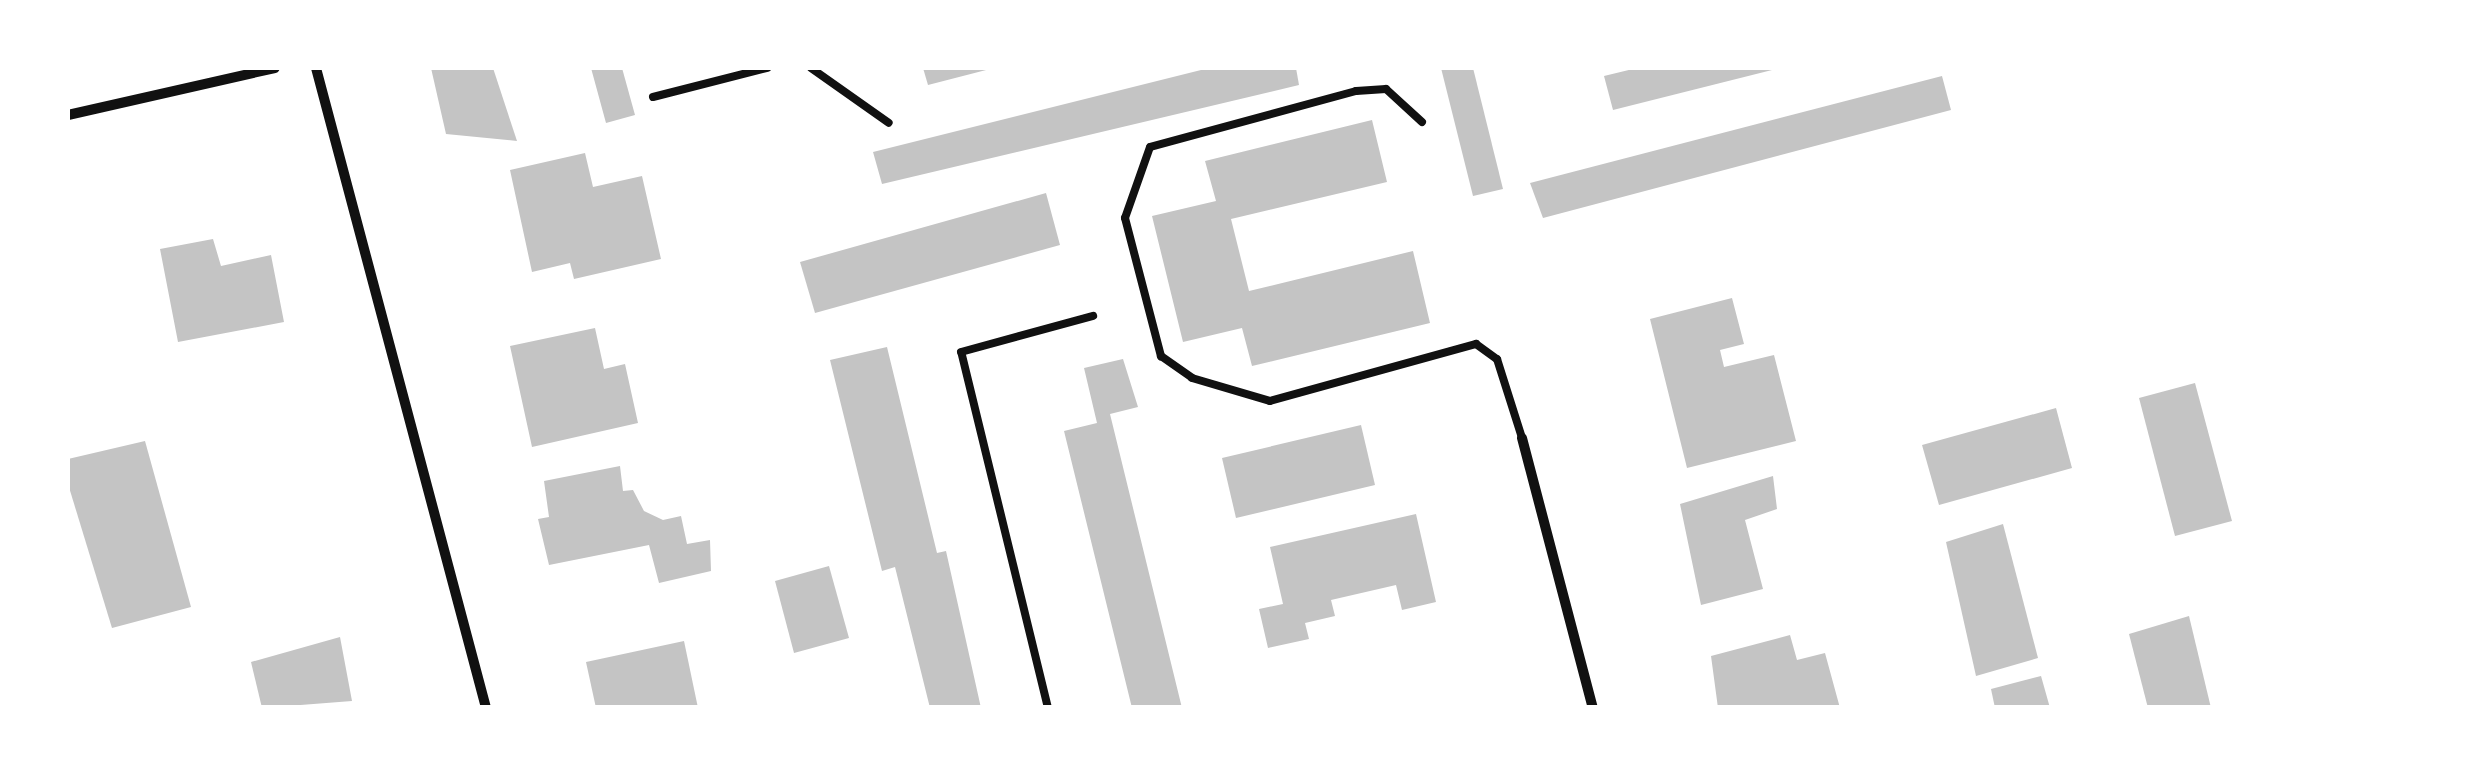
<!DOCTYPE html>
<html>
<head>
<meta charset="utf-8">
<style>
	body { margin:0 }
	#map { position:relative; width:2471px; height:775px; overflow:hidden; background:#fff; font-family:"DejaVu Sans",sans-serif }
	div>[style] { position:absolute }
	.building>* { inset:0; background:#c4c4c4 }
	.service>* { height:8px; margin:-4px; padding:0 4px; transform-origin:4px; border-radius:4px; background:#111 }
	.minor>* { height:10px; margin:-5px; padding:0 5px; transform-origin:5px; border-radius:5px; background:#111 }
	span { translate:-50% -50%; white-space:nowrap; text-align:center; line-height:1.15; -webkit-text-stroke:10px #fff; paint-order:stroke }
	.frame { position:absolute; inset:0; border:70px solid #fff; pointer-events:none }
</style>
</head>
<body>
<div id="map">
	<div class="building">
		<div style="clip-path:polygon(431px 68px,493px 68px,517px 141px,446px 134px)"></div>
		<div style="clip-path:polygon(591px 68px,622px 68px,635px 115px,606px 123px)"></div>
		<div style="clip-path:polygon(923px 68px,990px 68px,990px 69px,928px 85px)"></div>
		<div style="clip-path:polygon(1209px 68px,1296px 68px,1299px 85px,882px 184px,873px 152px)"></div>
		<div style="clip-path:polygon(1441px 68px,1473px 68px,1503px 189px,1473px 196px)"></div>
		<div style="clip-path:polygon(1637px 68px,1776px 68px,1776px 69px,1613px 110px,1604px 76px)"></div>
		<div style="clip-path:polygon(1942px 76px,1951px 110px,1543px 218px,1530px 183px)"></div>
		<div style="clip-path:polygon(1372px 120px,1387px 182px,1231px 219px,1249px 291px,1413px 251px,1430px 323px,1252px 366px,1242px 328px,1183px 342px,1152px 216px,1216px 201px,1205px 161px)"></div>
		<div style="clip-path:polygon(585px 153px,593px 187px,642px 176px,661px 259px,574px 279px,570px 263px,532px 272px,510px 170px)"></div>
		<div style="clip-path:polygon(1046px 193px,1060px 245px,815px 313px,800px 262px)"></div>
		<div style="clip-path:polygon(213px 239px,221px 266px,271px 255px,284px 322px,178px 342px,160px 249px)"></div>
		<div style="clip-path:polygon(1732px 298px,1744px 344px,1720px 350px,1724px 367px,1774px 355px,1796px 441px,1687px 468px,1650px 319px)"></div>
		<div style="clip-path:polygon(595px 328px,604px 369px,625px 364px,638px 423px,532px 447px,510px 346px)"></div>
		<div style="clip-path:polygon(887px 347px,937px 553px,946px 551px,981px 708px,930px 708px,895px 567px,882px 571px,830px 360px)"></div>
		<div style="clip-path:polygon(1123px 359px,1138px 407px,1110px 414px,1182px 708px,1132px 708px,1064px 431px,1097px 423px,1084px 368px)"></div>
		<div style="clip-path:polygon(2195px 383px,2232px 521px,2175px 536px,2139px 398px)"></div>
		<div style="clip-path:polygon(2056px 408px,2072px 468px,1939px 505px,1922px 445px)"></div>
		<div style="clip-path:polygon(1361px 425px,1375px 485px,1236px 518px,1222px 458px)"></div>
		<div style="clip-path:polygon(145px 441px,191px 607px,112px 628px,68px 484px,68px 459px)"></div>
		<div style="clip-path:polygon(620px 466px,623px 491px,633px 490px,644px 511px,663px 520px,681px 516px,687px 544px,710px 540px,711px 571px,659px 583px,649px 545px,549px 565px,538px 519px,549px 517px,544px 481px)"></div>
		<div style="clip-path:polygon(1773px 476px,1777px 509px,1745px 520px,1763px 589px,1701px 605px,1680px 504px)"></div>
		<div style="clip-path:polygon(1416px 514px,1436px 602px,1402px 610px,1396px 585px,1331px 600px,1335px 616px,1305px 623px,1309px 639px,1268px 648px,1259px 609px,1283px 604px,1270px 547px)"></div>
		<div style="clip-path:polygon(2003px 524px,2038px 658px,1976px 676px,1946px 542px)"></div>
		<div style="clip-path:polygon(829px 566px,849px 638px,794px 653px,775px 581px)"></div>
		<div style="clip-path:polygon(2189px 616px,2211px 708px,2148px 708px,2129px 634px)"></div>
		<div style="clip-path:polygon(1790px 635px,1797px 660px,1825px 653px,1840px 708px,1718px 708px,1711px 656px)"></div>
		<div style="clip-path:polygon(340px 637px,352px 701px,262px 708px,251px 662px)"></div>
		<div style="clip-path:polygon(684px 641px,698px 708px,596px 708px,586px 662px)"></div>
		<div style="clip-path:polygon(2041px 676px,2050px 708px,1995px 708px,1991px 689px)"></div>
	</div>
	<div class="service">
		<div style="left:811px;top:68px;width:95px;rotate:35.2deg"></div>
		<div style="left:653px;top:97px;width:118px;rotate:-14.3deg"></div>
		<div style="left:1422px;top:122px;width:49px;rotate:-137.5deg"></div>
		<div style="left:1386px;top:89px;width:30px;rotate:176deg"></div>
		<div style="left:1356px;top:91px;width:213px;rotate:164.8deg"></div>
		<div style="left:1150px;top:147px;width:75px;rotate:109.4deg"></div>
		<div style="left:1125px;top:218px;width:143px;rotate:75.4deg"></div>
		<div style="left:1161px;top:356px;width:38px;rotate:35deg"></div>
		<div style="left:1192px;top:378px;width:81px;rotate:16.4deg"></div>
		<div style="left:1270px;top:401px;width:214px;rotate:-15.5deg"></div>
		<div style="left:1476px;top:344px;width:26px;rotate:36deg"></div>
		<div style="left:1497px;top:359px;width:83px;rotate:72.4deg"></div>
		<div style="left:1048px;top:708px;width:366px;rotate:-103.7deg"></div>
		<div style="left:961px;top:352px;width:137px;rotate:-15.3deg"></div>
	</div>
	<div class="minor">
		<div style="left:316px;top:68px;width:662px;rotate:75.12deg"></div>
		<div style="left:68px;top:115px;width:212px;rotate:-12.8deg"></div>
		<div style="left:1522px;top:438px;width:279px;rotate:75.3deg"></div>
	</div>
	<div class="frame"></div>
</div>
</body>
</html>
